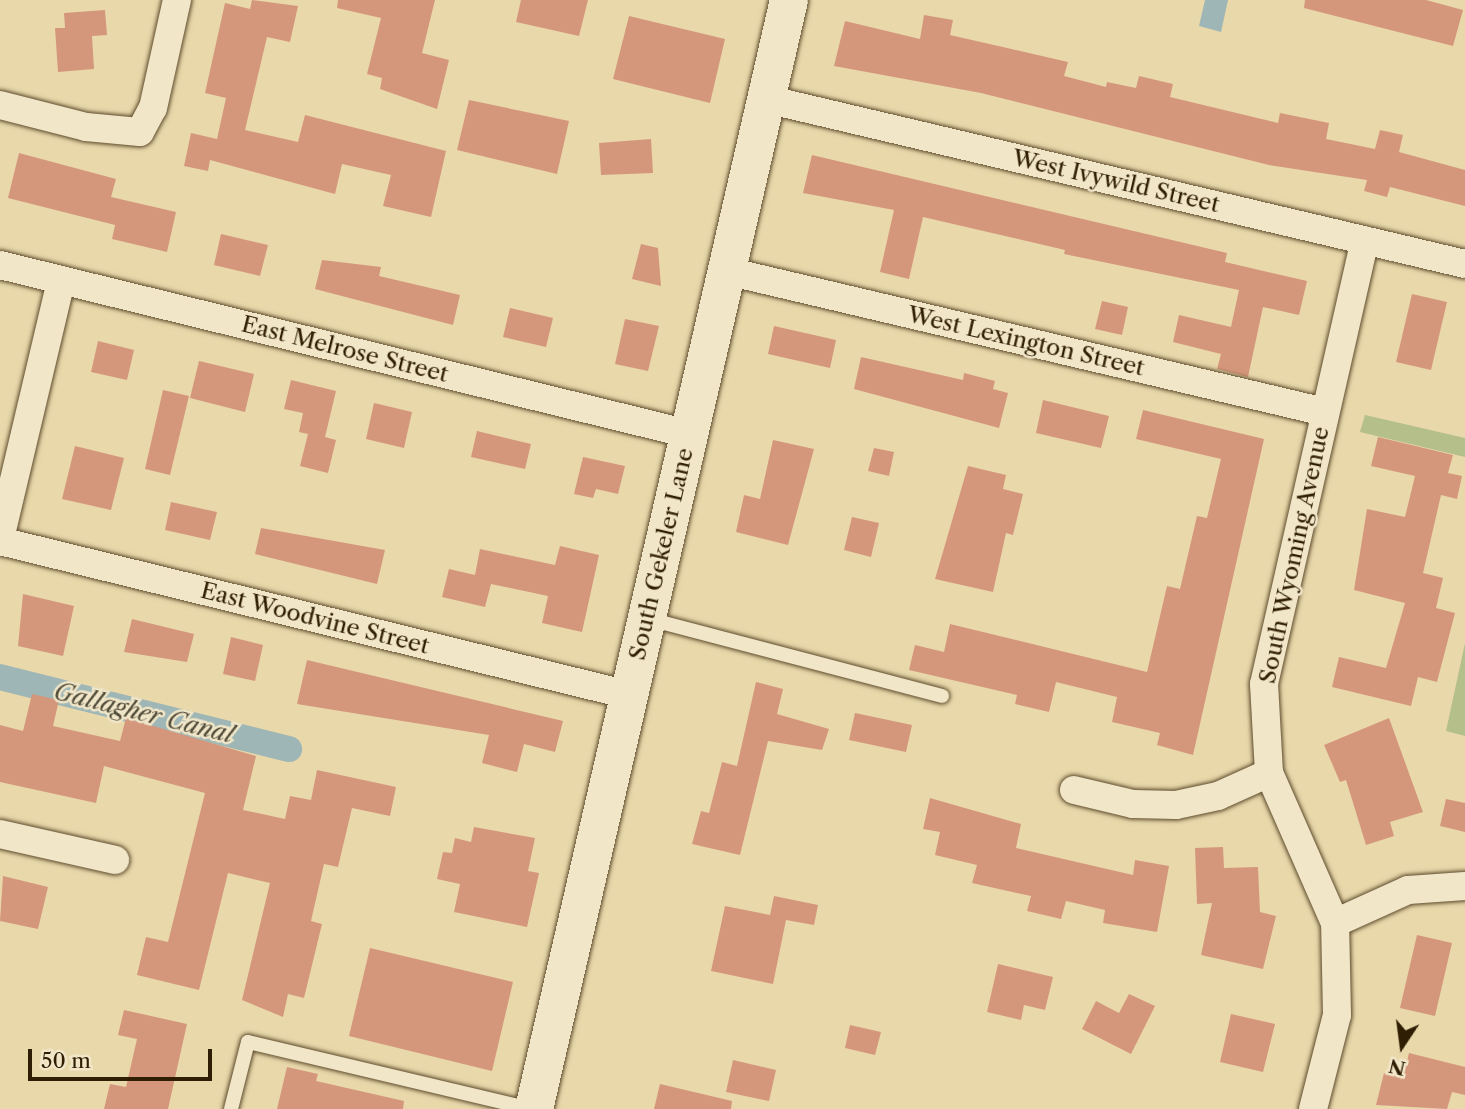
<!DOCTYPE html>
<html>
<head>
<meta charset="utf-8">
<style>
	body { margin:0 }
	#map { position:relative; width:1465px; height:1109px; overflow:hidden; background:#e9d8aa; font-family:"Libre Caslon Text",serif }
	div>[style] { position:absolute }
	.green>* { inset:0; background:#b4bf8a }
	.water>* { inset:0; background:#9eb6b5 }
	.canal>* { height:26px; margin:-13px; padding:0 13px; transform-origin:13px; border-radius:13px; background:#9eb6b5 }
	.building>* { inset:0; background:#d5977c }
	.roads { filter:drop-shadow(0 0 2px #5e4c2e) drop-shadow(0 0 2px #5e4c2e) }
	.lane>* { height:14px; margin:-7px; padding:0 7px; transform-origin:7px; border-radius:7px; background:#f1e6c8 }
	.street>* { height:28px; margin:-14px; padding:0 14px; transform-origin:14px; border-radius:14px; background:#f1e6c8 }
	.secondary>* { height:38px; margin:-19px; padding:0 19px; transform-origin:19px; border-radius:19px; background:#f1e6c8 }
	span { translate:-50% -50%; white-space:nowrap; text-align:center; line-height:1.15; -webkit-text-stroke:5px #f1e6c8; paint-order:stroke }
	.street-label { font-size:23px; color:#2f1d04 }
	.water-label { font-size:24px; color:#504b39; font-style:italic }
	.north { position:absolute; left:1367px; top:1011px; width:70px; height:70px; -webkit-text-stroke:5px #f1e6c8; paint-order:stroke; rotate:193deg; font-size:19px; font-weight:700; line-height:28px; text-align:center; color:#2f1d04 }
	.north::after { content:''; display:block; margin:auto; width:24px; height:32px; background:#2f1d04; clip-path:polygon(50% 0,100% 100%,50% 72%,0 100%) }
	.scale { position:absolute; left:28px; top:1049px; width:184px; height:32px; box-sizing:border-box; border:4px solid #2f1d04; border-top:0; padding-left:9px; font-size:21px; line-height:24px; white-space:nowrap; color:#2f1d04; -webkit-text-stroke:5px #f1e6c8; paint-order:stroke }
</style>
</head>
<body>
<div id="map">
	<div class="green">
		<div style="clip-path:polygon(1365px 415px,1465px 438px,1465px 457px,1360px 432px)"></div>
		<div style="clip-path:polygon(1465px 643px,1465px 736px,1446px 731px)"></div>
	</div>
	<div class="water">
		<div style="clip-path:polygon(1205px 0,1228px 0,1221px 32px,1199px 26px)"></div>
	</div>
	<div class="canal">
		<div style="left:0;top:677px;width:298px;rotate:14deg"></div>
	</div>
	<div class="building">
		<div style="clip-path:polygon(252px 0,298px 6px,290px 42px,267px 37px,245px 130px,298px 142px,305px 115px,446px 151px,431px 217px,383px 206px,391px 175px,342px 164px,335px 194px,210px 160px,208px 171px,184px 166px,191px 133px,217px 139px,226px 98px,205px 93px,225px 3px,250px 9px)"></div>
		<div style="clip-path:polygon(338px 0,435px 0,422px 53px,449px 60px,437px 109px,380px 89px,382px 78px,367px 74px,381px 18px,337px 8px)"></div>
		<div style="clip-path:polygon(521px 0,588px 0,579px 36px,516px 22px)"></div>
		<div style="clip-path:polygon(1305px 0,1426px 0,1463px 10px,1453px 46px,1304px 8px)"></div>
		<div style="clip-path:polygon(105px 10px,107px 35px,92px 36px,94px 69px,58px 72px,55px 28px,65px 28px,64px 13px)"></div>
		<div style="clip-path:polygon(924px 15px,953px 20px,950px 35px,1068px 62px,1064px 76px,1106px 87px,1107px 82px,1136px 88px,1139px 76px,1173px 84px,1170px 97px,1278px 123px,1280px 113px,1329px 123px,1326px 139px,1375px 149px,1380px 130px,1403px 135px,1399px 152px,1465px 170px,1465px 206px,1390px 187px,1387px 197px,1364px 191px,1367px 180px,1269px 165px,981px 93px,834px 66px,845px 21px,920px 39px)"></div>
		<div style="clip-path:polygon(629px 16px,725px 39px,710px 103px,613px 79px)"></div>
		<div style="clip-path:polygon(469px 100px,569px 121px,557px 174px,457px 150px)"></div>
		<div style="clip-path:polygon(651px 139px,653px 173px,601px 175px,599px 143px)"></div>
		<div style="clip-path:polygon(19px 153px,116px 179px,111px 197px,176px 212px,167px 252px,112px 239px,115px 225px,8px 198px)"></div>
		<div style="clip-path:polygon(812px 155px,1227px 253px,1225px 262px,1307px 281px,1299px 315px,1263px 307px,1248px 377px,1217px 369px,1221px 354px,1173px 342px,1179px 315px,1231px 327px,1239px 290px,1064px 254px,1065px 250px,923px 217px,909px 279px,880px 272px,894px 210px,803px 193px)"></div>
		<div style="clip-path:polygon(221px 234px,268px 245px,260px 276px,214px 265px)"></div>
		<div style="clip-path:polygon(641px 244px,658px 248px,661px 286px,632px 279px)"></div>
		<div style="clip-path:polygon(322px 260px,381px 267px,379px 276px,460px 295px,453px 325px,315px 289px)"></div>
		<div style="clip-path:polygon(1412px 294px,1447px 302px,1431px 370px,1396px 362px)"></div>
		<div style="clip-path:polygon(1102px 301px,1128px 307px,1122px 335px,1095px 329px)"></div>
		<div style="clip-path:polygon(510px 308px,553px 318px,546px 347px,503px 337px)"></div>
		<div style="clip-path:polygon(625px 319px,659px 326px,648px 371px,615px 364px)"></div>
		<div style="clip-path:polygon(774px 326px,836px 340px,830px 368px,768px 354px)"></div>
		<div style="clip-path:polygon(98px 341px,134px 350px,127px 380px,91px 372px)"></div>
		<div style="clip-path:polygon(861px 357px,963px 380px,964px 373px,995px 381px,993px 389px,1008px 393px,999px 428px,854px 389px)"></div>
		<div style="clip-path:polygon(199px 361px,254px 374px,245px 412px,190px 398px)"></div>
		<div style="clip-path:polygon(291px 380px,336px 391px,325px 437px,336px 440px,328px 473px,300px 466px,308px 434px,299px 432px,303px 413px,284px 409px)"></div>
		<div style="clip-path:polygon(163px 390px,189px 396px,170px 475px,145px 469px)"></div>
		<div style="clip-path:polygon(1043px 400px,1109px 416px,1101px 448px,1036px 433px)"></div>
		<div style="clip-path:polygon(374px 403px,412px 412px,404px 448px,366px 439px)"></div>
		<div style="clip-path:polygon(1143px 410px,1264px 439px,1193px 755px,1157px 745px,1160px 733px,1112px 722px,1117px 697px,1056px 682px,1049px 712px,1015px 704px,1017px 695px,909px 670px,915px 645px,944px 652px,950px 624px,1147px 672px,1167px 586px,1180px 589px,1197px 516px,1207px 518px,1221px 459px,1136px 439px)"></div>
		<div style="clip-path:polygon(477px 431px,531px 444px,525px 469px,471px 457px)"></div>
		<div style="clip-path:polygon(1378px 437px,1453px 455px,1448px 473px,1462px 476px,1457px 499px,1441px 495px,1423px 573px,1443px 578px,1436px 608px,1455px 613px,1437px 682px,1418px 677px,1411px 706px,1332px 687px,1339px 657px,1386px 668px,1405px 603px,1354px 590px,1367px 509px,1405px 517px,1415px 476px,1371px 466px)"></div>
		<div style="clip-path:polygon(773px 440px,814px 449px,788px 545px,736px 532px,744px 495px,760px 499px)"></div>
		<div style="clip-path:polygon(75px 446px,124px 458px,111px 510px,62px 499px)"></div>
		<div style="clip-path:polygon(874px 448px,894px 452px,889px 476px,868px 471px)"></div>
		<div style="clip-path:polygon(583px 457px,625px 466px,618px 494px,596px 489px,593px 498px,574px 494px)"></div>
		<div style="clip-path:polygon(968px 466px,1006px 475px,1003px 489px,1023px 494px,1013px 535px,1006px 533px,993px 592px,935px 579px)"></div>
		<div style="clip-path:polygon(171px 502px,217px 512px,210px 540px,165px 530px)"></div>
		<div style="clip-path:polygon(852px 517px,879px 523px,871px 557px,844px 550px)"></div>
		<div style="clip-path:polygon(261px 528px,385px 550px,377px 584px,255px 554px)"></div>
		<div style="clip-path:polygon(560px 546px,599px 555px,582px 632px,542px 623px,548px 596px,491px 584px,485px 607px,442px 597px,449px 569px,475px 575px,480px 549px,555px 565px)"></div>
		<div style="clip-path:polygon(23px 594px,74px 606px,63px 656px,18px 646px)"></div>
		<div style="clip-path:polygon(132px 619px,194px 634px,187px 662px,124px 652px)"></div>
		<div style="clip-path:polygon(231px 637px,263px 645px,255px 681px,223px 674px)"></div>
		<div style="clip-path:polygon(307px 660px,563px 721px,555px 752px,524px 744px,517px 772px,482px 763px,489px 735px,297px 704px)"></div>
		<div style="clip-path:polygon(756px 682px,783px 689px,777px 714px,829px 729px,822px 750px,768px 741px,740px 855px,692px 844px,701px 811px,709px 813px,722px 762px,737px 766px)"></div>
		<div style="clip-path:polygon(32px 694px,59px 700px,53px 726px,120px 741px,126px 718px,256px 756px,243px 810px,285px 819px,290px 796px,311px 800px,317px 770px,396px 787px,390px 816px,352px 808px,338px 867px,324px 864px,311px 921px,322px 924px,304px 998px,288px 994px,283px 1017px,242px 1000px,270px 883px,228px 873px,199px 990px,137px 975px,146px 937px,168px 942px,205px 793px,104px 766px,96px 803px,0 782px,0 725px,23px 731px)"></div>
		<div style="clip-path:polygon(855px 713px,912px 725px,906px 752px,849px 740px)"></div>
		<div style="clip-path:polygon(1389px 718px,1423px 812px,1390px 822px,1394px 836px,1366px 845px,1346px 780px,1340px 782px,1324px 745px)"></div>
		<div style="clip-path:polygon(930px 798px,1021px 824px,1016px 848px,1133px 875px,1135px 860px,1169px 866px,1157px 932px,1103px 923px,1105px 910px,1066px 901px,1061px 919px,1027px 911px,1031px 896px,972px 883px,977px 865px,935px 855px,940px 832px,923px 829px)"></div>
		<div style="clip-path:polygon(1446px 799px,1465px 803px,1465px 832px,1440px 826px)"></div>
		<div style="clip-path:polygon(474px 827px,535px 838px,528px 871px,539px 873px,527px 927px,454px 912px,460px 884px,437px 879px,443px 852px,452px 853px,455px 838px,471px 842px)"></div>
		<div style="clip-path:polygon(1223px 847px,1224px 868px,1258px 867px,1260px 912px,1276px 916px,1263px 969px,1201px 955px,1212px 903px,1197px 904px,1195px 848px)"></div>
		<div style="clip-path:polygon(3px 876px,48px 887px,38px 929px,0 921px)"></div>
		<div style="clip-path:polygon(774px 896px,818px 905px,814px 925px,786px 920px,773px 984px,711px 971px,725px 906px,770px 915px)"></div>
		<div style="clip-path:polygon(1417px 935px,1452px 943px,1435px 1016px,1400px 1008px)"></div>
		<div style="clip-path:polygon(370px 948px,513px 982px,492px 1071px,349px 1036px)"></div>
		<div style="clip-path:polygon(998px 964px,1053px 977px,1045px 1010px,1024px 1005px,1021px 1020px,987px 1012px)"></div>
		<div style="clip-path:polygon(1129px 994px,1155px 1006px,1131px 1054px,1082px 1029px,1096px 1001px,1119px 1013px)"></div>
		<div style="clip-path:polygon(124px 1010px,187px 1024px,168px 1109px,104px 1109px,110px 1084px,126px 1087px,137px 1039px,118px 1035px)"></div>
		<div style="clip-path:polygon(1231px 1014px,1275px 1024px,1263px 1072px,1220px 1062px)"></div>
		<div style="clip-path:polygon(850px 1025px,881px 1032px,875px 1055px,845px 1048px)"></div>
		<div style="clip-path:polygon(1409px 1053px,1465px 1067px,1465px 1095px,1452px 1092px,1447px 1109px,1376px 1105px,1384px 1073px,1403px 1078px)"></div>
		<div style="clip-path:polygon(733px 1060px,776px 1070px,769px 1101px,726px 1092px)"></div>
		<div style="clip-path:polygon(287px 1067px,318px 1074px,316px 1081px,404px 1101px,403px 1109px,277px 1109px)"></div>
		<div style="clip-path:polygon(660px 1084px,732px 1101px,731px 1109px,654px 1109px)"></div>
	</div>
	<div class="roads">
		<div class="lane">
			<div style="left:649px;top:619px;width:303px;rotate:14.7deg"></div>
			<div style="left:231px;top:1109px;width:69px;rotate:-75.8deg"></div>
			<div style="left:248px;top:1042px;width:291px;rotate:13.3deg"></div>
		</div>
		<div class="street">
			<div style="left:766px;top:99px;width:718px;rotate:13.28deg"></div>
			<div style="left:0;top:105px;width:89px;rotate:14.3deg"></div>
			<div style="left:86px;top:127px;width:54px;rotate:5.3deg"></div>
			<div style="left:140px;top:132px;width:27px;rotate:-62deg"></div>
			<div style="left:153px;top:108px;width:111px;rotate:-77.5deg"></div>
			<div style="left:0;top:265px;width:709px;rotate:13.78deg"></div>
			<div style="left:727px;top:271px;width:614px;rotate:13.27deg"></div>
			<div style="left:0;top:539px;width:266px;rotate:-76.7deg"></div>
			<div style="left:0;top:541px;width:648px;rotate:13.76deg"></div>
			<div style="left:1074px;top:790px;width:61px;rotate:13.3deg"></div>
			<div style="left:1133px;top:804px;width:43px;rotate:1.3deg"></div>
			<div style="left:1176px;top:805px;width:43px;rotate:-12.1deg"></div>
			<div style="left:1218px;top:796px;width:56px;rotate:-24.3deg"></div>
			<div style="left:0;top:834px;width:118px;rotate:12.7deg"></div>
			<div style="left:1335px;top:923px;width:80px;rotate:-24.3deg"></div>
			<div style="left:1408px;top:890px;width:57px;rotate:-4deg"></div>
			<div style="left:1313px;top:1109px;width:97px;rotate:-75.7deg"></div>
			<div style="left:1337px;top:1015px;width:92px;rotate:-91.2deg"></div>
			<div style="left:1335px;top:923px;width:164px;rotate:-113.7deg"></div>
			<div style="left:1269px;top:773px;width:89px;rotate:-93.2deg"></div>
			<div style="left:1264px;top:684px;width:455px;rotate:-77.2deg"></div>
		</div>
		<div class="secondary">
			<div style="left:534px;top:1109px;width:1138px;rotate:-77.05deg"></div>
		</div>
	</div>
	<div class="street-label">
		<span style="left:1116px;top:181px;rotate:13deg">West Ivywild Street</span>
		<span style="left:1026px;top:341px;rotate:13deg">West Lexington Street</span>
		<span style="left:345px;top:349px;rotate:14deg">East Melrose Street</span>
		<span style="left:661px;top:554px;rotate:-77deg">South Gekeler Lane</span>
		<span style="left:1294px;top:555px;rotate:-78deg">South Wyoming Avenue</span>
		<span style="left:315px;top:618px;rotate:14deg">East Woodvine Street</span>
	</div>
	<div class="water-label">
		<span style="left:144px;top:713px;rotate:14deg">Gallagher Canal</span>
	</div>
	<div class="north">N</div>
	<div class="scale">50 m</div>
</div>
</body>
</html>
